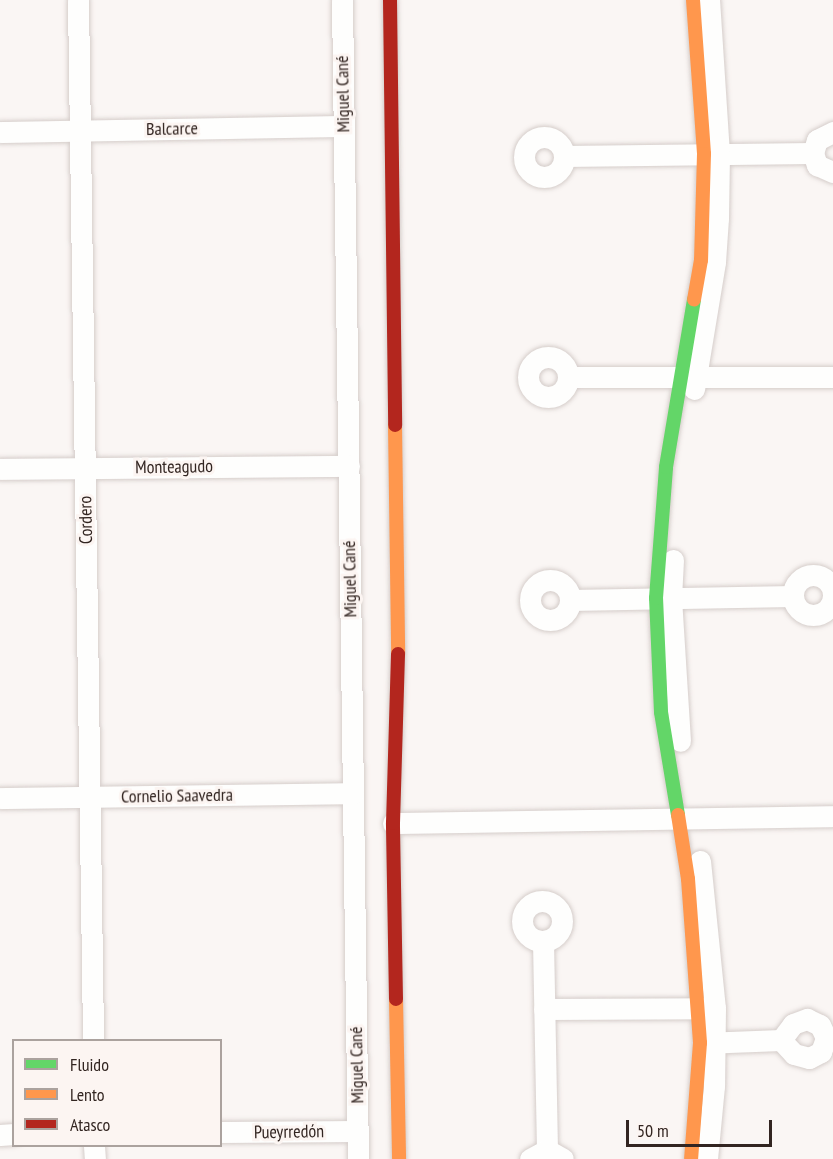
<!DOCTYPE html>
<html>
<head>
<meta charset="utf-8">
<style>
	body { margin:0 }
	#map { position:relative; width:833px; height:1159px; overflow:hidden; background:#faf6f4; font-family:"PT Sans Narrow",sans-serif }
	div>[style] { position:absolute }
	.roads { filter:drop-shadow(0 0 2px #d5cdca) drop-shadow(0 0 2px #d5cdca) }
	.street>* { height:21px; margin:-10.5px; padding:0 10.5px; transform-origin:10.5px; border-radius:10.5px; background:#fefefd }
	.street>.ring { margin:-10.5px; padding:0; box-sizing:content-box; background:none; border:21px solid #fefefd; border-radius:50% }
	.fast>* { height:14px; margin:-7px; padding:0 7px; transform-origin:7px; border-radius:7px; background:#63d668 }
	.slow>* { height:14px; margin:-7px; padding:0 7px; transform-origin:7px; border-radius:7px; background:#ff974d }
	.jam>* { height:14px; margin:-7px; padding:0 7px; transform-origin:7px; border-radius:7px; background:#b3261e }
	span { translate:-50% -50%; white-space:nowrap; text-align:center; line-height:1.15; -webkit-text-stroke:6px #fcf5f2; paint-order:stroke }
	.street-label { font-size:18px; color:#322521 }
	.legend { position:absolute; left:12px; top:1039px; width:210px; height:108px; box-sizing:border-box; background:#fcf5f2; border:2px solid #aba29e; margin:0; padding:8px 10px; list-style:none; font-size:18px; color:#322521 }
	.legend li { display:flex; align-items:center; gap:12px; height:30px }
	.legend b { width:30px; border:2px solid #aba29e }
	.scale { position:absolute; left:626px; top:1120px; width:146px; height:27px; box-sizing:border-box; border:3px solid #322521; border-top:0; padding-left:8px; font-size:18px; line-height:21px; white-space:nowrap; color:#322521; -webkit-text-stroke:4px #fcf5f2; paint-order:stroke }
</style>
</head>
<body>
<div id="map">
	<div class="roads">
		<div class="street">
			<div style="left:78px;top:0;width:1040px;rotate:89.17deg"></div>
			<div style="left:342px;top:0;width:1159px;rotate:89.21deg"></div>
			<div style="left:0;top:132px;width:344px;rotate:-1deg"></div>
			<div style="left:833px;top:132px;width:18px;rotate:153deg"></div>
			<div style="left:817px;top:140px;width:14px;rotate:107deg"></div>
			<div style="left:813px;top:153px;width:13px;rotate:72deg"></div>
			<div style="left:817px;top:165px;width:17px;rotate:24deg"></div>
			<div class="ring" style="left:524px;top:137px;width:19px;height:19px"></div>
			<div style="left:564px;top:156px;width:249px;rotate:-0.7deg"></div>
			<div class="ring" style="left:528px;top:357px;width:19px;height:19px"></div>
			<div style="left:568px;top:377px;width:265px"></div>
			<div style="left:694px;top:389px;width:129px;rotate:-80.6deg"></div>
			<div style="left:715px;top:262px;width:44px;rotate:-86.1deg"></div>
			<div style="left:718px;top:218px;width:64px;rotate:-89.1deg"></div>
			<div style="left:719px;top:154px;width:154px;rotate:-93.7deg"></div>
			<div style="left:0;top:469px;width:349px;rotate:-0.5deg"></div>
			<div style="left:673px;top:560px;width:38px;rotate:93deg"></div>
			<div style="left:671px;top:598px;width:143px;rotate:86.4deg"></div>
			<div class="ring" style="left:793px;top:575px;width:19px;height:19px"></div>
			<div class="ring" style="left:530px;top:580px;width:19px;height:19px"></div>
			<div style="left:570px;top:600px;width:223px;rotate:-1deg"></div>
			<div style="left:0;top:798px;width:353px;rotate:-0.8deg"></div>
			<div style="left:393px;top:823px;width:440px;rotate:-0.9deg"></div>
			<div style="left:700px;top:861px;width:148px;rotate:84.2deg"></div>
			<div style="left:715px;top:1008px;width:78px;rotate:90.7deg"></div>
			<div style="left:714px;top:1086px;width:73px;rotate:95.5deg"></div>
			<div class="ring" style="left:522px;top:901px;width:19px;height:19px"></div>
			<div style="left:543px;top:941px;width:209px;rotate:88.9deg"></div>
			<div style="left:544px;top:1009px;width:167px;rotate:-0.3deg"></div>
			<div style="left:807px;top:1019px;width:14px;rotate:25deg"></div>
			<div style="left:820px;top:1025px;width:14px;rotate:65deg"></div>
			<div style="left:826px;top:1038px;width:15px;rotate:110deg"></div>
			<div style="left:821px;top:1052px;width:13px;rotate:153deg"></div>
			<div style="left:809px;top:1058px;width:16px;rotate:-165deg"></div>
			<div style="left:794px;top:1054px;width:19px;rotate:-133deg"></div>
			<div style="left:781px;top:1040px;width:20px;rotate:-53deg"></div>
			<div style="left:793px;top:1024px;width:15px;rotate:-20deg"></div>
			<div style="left:703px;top:1043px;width:78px;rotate:-2.2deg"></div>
			<div style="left:220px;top:1132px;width:138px;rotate:-0.4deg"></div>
			<div style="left:0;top:1135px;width:14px;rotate:-4deg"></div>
			<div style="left:94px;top:1146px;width:13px;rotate:86deg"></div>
			<div style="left:530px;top:1159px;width:19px;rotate:-28deg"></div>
			<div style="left:547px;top:1150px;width:18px;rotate:29deg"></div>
		</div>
		<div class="fast">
			<div style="left:678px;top:815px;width:104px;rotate:-99.4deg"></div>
			<div style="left:661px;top:712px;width:114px;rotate:-92.5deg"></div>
			<div style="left:656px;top:598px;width:131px;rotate:-85.6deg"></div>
			<div style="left:666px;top:467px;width:170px;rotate:-80.5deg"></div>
		</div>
		<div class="slow">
			<div style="left:693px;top:0;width:154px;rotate:85.9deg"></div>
			<div style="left:704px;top:154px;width:106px;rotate:91.6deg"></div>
			<div style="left:701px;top:260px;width:40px;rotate:100deg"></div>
			<div style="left:395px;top:425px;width:229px;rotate:89.2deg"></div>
			<div style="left:678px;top:815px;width:65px;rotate:81.1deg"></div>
			<div style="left:688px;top:879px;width:164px;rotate:85.8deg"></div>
			<div style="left:700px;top:1043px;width:116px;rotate:94.4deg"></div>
			<div style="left:396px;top:999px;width:160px;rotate:88.9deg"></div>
		</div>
		<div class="jam">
			<div style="left:390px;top:0;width:425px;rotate:89.3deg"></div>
			<div style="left:396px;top:999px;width:176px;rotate:-91deg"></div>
			<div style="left:393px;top:823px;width:169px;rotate:-88.3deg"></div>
		</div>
	</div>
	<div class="street-label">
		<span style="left:343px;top:94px;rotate:-91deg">Miguel Cané</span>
		<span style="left:172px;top:129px;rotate:-1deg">Balcarce</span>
		<span style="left:174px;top:467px;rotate:-1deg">Monteagudo</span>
		<span style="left:86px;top:520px;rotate:-91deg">Cordero</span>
		<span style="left:350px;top:579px;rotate:-91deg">Miguel Cané</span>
		<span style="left:177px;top:796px;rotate:-1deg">Cornelio Saavedra</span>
		<span style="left:357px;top:1065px;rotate:-91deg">Miguel Cané</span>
		<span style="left:289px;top:1132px;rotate:-1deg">Pueyrredón</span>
	</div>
	<ul class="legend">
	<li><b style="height:8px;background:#63d668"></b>Fluido</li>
	<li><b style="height:8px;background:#ff974d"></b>Lento</li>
	<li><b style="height:8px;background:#b3261e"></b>Atasco</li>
	</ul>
	<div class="scale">50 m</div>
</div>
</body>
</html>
